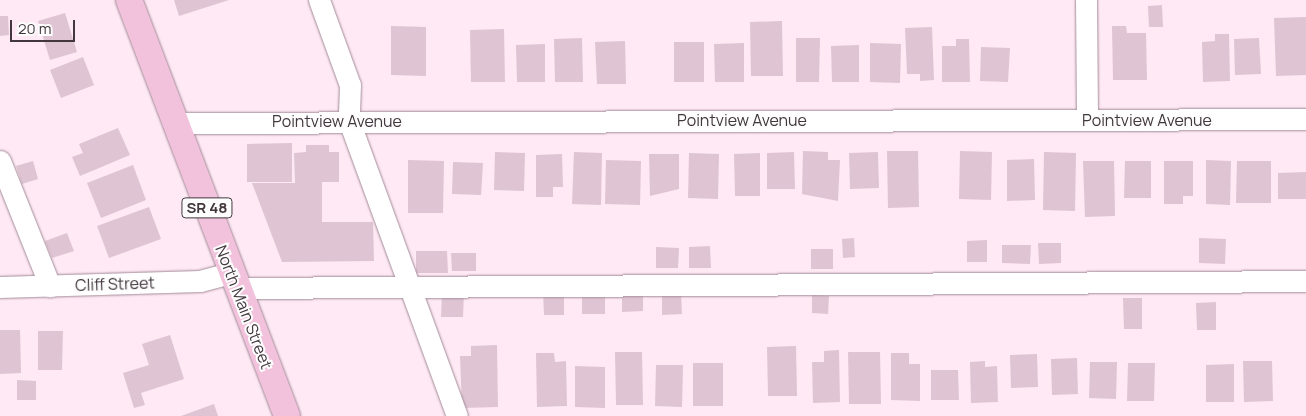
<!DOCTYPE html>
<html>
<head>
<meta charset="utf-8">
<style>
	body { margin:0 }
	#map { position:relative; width:1306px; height:416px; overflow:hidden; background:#fee9f4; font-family:Manrope,sans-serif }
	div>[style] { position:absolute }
	.building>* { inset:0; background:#dfc5d3 }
	.roads { filter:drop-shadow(0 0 1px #a38b98) drop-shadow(0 0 1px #a38b98) }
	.minor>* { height:21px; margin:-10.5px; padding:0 10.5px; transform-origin:10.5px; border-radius:10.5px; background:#fff }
	.major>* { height:26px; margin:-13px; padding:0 13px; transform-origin:13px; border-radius:13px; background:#f2c2dd }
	span { translate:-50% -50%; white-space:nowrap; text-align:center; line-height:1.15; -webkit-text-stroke:4px #fdfdfd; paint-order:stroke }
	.shield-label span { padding:1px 4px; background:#fdfdfd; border:1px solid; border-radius:4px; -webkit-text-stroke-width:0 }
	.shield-label { font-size:15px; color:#41373d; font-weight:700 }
	.street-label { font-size:16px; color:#41373d }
	.scale { position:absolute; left:10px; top:20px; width:65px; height:22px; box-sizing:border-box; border:2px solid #41373d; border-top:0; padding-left:6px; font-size:15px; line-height:18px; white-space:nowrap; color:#41373d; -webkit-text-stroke:4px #fdfdfd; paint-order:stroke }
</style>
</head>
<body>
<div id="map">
	<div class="building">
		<div style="clip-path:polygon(174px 0,229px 0,179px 16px)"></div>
		<div style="clip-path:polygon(1162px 5px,1163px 27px,1149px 27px,1148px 6px)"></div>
		<div style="clip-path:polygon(65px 13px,77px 52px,50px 60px,38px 21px)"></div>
		<div style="clip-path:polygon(0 16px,8px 16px,9px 35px,0 36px)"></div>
		<div style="clip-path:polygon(1306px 17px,1306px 75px,1276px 76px,1274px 18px)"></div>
		<div style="clip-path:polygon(782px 21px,783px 76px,751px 76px,750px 22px)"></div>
		<div style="clip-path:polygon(391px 26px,426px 27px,426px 76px,391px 75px)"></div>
		<div style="clip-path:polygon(1112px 26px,1126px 26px,1127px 33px,1146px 33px,1147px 80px,1113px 80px)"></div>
		<div style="clip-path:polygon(932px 27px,934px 80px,920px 81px,920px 74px,907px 74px,905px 28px)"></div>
		<div style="clip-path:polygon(504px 29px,505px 82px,471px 82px,470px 30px)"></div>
		<div style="clip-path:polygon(1215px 34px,1229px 34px,1230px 81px,1203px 82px,1202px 42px,1215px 41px)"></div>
		<div style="clip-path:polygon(582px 38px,583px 82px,555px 82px,554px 39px)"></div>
		<div style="clip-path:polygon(796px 38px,820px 38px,819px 82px,796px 82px)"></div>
		<div style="clip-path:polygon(1259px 38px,1261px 74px,1235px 75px,1234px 39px)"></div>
		<div style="clip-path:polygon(956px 39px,969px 39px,970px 82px,942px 82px,942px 46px,956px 46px)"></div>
		<div style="clip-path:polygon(625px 41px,626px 84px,597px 84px,595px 42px)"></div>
		<div style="clip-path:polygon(674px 42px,704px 42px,704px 82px,674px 82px)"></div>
		<div style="clip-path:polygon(744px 43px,744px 82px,715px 82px,714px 44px)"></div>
		<div style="clip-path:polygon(870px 43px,901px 44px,900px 83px,870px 82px)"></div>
		<div style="clip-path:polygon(545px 44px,545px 82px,517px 82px,516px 45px)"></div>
		<div style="clip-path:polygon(859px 45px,859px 82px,832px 82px,831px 46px)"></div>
		<div style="clip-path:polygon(981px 47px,1010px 48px,1008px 82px,980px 81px)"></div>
		<div style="clip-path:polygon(83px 57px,94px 85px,61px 98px,50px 70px)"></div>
		<div style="clip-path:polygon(118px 128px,130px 155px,80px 176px,72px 157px,83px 153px,79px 144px)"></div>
		<div style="clip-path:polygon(292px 143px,292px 182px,247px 182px,247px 144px)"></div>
		<div style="clip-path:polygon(306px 145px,329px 145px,329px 152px,339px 152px,339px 182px,322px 182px,322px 222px,373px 222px,374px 261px,282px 262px,252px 183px,295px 183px,294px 153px,306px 152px)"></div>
		<div style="clip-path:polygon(803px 151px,828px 152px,828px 160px,840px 160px,838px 201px,802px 194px)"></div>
		<div style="clip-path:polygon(887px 151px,918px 151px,919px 207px,888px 208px)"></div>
		<div style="clip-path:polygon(960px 151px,992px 152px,991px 200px,959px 199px)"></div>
		<div style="clip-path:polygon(495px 152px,525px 153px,524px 191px,494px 190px)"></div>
		<div style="clip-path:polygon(574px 152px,602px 153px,601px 205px,572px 204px)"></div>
		<div style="clip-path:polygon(794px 152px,795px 189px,767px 189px,767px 153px)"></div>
		<div style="clip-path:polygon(878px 152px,879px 188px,850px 189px,849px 153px)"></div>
		<div style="clip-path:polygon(1044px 152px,1076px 153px,1075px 211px,1043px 210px)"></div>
		<div style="clip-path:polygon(689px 153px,719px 154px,718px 199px,688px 198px)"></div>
		<div style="clip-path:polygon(760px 153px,760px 196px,735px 196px,734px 154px)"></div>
		<div style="clip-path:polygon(562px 154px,563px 187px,553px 187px,553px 197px,536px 197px,536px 155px)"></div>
		<div style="clip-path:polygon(649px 154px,679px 154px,679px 189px,650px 196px)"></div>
		<div style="clip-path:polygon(1034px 159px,1035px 200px,1007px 201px,1007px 160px)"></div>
		<div style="clip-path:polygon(408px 160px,444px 161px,443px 213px,408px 213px)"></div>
		<div style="clip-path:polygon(606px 160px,641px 161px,640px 205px,605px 204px)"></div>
		<div style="clip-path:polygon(1206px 160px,1231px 161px,1230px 205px,1206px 204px)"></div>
		<div style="clip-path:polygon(33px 161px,38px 179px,22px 184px,16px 166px)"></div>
		<div style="clip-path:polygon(1083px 161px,1114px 161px,1115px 216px,1085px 217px)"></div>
		<div style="clip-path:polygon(1125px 161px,1151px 161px,1151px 198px,1124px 198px)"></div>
		<div style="clip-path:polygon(1164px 161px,1193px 161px,1193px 196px,1183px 196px,1183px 204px,1164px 204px)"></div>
		<div style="clip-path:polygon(1237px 161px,1271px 161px,1271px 203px,1236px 203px)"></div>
		<div style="clip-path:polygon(453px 162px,483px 163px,481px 195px,452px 194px)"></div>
		<div style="clip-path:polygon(133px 165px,146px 200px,101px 218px,87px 183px)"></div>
		<div style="clip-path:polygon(1306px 172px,1306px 199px,1278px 199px,1278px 173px)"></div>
		<div style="clip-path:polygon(149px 207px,161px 239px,109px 258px,97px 226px)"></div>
		<div style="clip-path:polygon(67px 233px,74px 251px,52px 258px,45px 241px)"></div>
		<div style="clip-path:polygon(854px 238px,855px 257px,843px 258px,842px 239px)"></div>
		<div style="clip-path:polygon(1199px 238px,1226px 239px,1225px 264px,1199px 263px)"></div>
		<div style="clip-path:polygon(987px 240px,987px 262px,967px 262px,967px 241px)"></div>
		<div style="clip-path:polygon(1038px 243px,1061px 243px,1061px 263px,1039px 264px)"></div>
		<div style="clip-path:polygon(1002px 245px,1031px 245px,1030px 264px,1002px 263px)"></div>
		<div style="clip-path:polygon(710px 246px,711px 268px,689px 268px,689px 247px)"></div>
		<div style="clip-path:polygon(656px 247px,679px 248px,678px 268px,656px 268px)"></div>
		<div style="clip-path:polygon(811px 249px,833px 249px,833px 269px,811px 269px)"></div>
		<div style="clip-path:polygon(416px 251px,447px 251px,448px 273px,416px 273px)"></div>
		<div style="clip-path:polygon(451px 253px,476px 253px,476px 271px,452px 271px)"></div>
		<div style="clip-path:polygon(582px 291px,605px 291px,605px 314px,582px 314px)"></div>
		<div style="clip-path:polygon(442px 292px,464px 292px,463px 317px,441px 317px)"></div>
		<div style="clip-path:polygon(543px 292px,564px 292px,564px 315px,544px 315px)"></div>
		<div style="clip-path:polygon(622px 292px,643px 292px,643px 311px,622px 312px)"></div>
		<div style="clip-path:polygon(681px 293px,682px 314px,662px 315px,662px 294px)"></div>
		<div style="clip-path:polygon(812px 295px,829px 296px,828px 314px,812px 313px)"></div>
		<div style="clip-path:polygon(1123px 298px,1142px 298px,1142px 329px,1124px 329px)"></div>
		<div style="clip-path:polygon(1216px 302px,1216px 330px,1197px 330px,1196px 303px)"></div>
		<div style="clip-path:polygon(0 330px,20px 330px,21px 373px,0 374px)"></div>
		<div style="clip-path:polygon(38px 331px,63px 331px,62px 370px,38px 370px)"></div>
		<div style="clip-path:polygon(170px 335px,184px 379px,141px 393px,145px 405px,134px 408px,123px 373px,149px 365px,142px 344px)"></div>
		<div style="clip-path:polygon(497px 345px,498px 407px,462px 408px,460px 356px,471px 356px,471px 346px)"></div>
		<div style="clip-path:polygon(796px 346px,797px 396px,768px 396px,767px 347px)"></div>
		<div style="clip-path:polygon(839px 350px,840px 402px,813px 403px,812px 362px,824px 362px,824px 351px)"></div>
		<div style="clip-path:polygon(615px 352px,642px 352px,643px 405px,616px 405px)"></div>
		<div style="clip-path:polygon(848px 352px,880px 352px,881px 404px,849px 404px)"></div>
		<div style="clip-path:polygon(536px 353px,554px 353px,555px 362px,566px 361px,567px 406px,537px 407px)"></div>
		<div style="clip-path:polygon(891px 353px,909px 353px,909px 364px,920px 364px,920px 401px,891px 400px)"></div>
		<div style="clip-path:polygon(1037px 354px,1038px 387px,1011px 388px,1010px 355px)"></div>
		<div style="clip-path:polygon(1077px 358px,1078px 394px,1052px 395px,1051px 359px)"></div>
		<div style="clip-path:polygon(985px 361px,985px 367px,997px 366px,998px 402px,971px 403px,970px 362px)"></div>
		<div style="clip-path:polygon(1243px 361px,1272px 361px,1273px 401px,1244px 402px)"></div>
		<div style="clip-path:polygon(1090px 362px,1117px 362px,1116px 399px,1089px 398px)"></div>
		<div style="clip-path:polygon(693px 363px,723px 363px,723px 406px,693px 406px)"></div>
		<div style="clip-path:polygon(1128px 363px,1155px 363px,1154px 401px,1127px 401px)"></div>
		<div style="clip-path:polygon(1234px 364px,1234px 402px,1206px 402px,1206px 365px)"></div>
		<div style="clip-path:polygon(656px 365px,683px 365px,682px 407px,655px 406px)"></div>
		<div style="clip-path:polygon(575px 366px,605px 367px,605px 408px,575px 407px)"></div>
		<div style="clip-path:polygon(931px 370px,958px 370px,959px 400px,931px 400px)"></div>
		<div style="clip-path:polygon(17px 380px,36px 381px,36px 400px,17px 400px)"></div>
		<div style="clip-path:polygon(214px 404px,218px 416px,181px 416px)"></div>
	</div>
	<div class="roads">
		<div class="minor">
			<div style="left:319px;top:0;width:90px;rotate:70deg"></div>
			<div style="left:350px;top:85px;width:36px;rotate:92deg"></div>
			<div style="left:349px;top:121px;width:314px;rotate:69.9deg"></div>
			<div style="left:1086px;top:0;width:120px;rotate:89.5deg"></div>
			<div style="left:177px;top:123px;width:1129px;rotate:-0.2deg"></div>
			<div style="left:0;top:161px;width:135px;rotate:68.2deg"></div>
			<div style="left:0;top:287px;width:200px;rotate:-1.7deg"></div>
			<div style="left:200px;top:281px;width:30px;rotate:-15deg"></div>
			<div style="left:236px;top:288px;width:1070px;rotate:-0.37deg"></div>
		</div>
		<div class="major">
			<div style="left:129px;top:0;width:445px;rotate:69.2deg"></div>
		</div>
	</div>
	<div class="shield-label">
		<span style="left:207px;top:208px">SR 48</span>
	</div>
	<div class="street-label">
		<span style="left:742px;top:120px">Pointview Avenue</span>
		<span style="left:1147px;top:120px">Pointview Avenue</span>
		<span style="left:337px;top:121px">Pointview Avenue</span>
		<span style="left:115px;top:284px;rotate:-2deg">Cliff Street</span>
		<span style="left:244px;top:307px;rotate:69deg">North Main Street</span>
	</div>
	<div class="scale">20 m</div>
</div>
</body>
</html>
